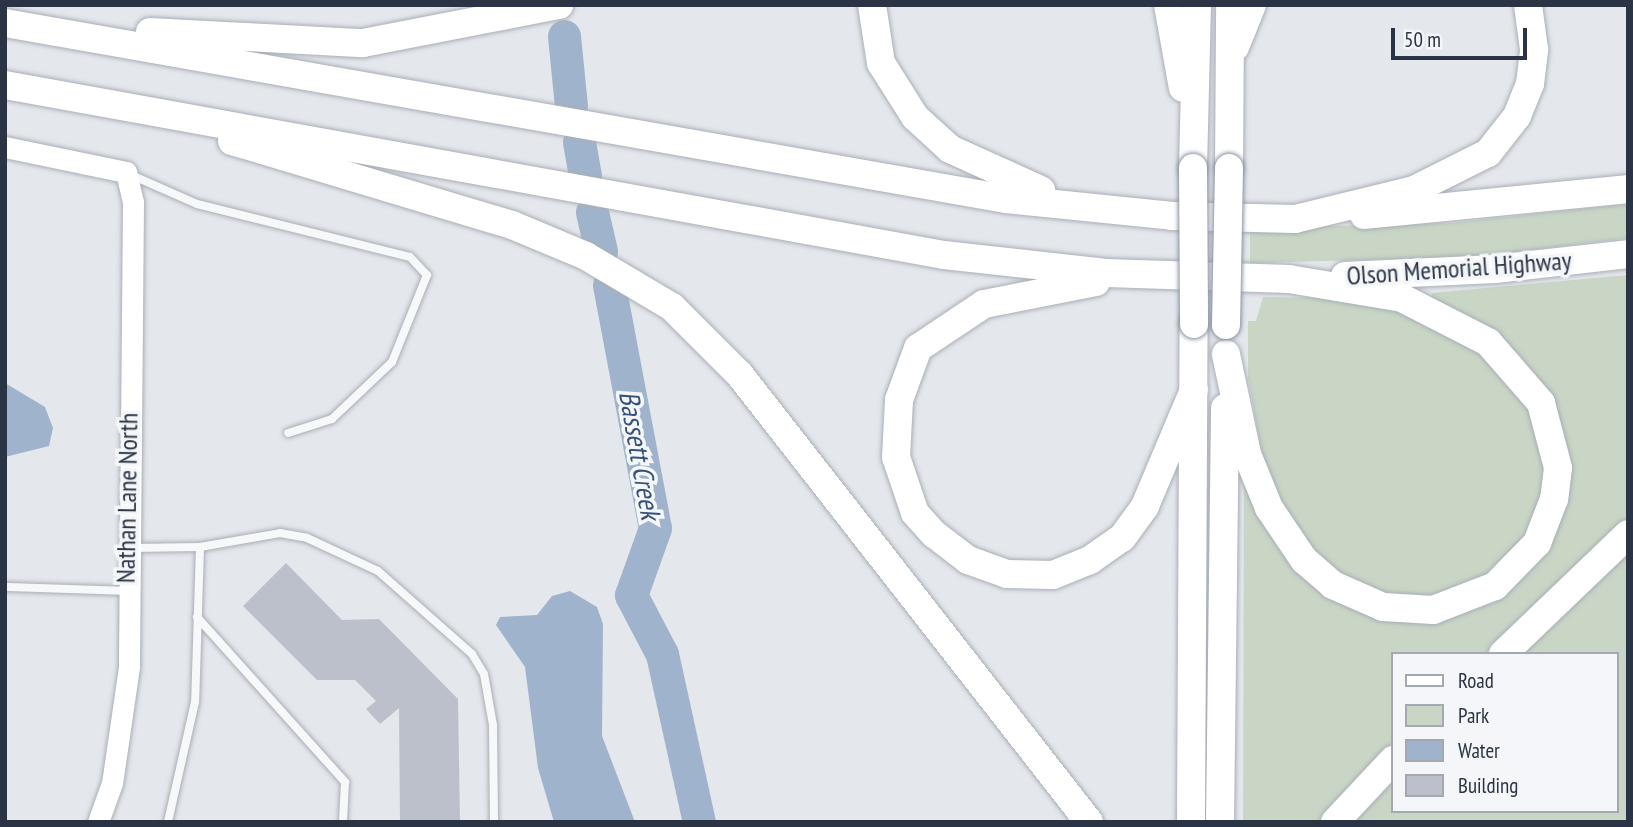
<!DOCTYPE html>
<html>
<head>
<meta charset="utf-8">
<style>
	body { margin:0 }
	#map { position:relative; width:1633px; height:827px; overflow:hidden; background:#e4e7ec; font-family:"PT Sans Narrow",sans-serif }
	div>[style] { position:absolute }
	.green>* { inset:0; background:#c9d6c5 }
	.water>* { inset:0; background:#9fb4cc }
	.river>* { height:33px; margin:-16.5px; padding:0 16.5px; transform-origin:16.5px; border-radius:16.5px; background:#9fb4cc }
	.building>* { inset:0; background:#bbc0ca }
	.roads { filter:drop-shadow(0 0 2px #a9aeb7) drop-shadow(0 0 2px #a9aeb7) }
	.lane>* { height:8px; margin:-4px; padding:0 4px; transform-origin:4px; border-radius:4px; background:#f7f8fa }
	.secondary>* { height:21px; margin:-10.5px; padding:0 10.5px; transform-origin:10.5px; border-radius:10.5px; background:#fff }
	.highway>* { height:28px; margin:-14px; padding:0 14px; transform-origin:14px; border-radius:14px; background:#fff }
	.bridges { filter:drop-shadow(0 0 2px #8b94a3) drop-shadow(0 0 2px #8b94a3) }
	.highway-bridge>* { height:28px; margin:-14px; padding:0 14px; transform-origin:14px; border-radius:14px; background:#fff }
	span { translate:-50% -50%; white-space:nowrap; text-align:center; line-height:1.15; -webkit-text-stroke:7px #f4f6f9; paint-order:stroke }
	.street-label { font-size:26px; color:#2b3445 }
	.water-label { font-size:28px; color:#34527a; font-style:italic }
	.frame { position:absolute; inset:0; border:7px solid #2b3445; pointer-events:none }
	.legend { position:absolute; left:1391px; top:652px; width:228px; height:161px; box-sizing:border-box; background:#f4f6f9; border:2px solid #a4a8b1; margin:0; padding:9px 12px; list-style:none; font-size:21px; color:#2b3445 }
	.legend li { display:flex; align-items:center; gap:14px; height:35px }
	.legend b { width:35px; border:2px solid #a4a8b1 }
	.scale { position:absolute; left:1391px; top:28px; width:136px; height:32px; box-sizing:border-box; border:4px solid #2b3445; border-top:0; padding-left:9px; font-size:21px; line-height:24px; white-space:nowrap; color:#2b3445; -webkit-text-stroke:5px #f4f6f9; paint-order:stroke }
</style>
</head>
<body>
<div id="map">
	<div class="green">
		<div style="clip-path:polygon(1628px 204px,1628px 238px,1474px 257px,1250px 263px,1250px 228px,1450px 223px)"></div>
		<div style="clip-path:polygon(1628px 275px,1628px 525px,1494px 654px,1393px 654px,1393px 750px,1326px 822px,1243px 822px,1244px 473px,1340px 599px,1499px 596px,1568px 454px,1563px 430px,1542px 384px,1519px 355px,1482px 324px,1431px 299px,1432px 293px)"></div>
		<div style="clip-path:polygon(1263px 297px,1325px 298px,1426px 316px,1514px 377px,1548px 446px,1536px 529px,1469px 591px,1397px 601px,1323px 565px,1270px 495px,1248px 378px,1248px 321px,1256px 321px)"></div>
		<div style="clip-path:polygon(1628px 547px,1628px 822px,1348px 822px,1393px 774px,1393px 811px,1617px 811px,1617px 654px,1517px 654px)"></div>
	</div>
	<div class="water">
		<div style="clip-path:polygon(5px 383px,45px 407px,53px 428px,49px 446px,5px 457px)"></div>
		<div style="clip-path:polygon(570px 591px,597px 607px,603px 624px,602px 736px,635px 822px,554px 822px,538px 768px,525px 667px,496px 625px,500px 617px,537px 615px,552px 596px)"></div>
	</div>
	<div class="river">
		<div style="left:564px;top:36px;width:70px;rotate:84.3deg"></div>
		<div style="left:579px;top:142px;width:35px;rotate:80deg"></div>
		<div style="left:592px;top:212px;width:40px;rotate:77deg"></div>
		<div style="left:609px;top:285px;width:247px;rotate:79.3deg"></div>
		<div style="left:655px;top:528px;width:71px;rotate:109.7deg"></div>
		<div style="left:631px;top:595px;width:67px;rotate:62.3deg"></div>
		<div style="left:662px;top:654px;width:172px;rotate:77.6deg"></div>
	</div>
	<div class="building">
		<div style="clip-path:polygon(286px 563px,342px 620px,379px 619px,458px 699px,460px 822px,400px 822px,399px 708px,380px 724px,366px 709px,376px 701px,355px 680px,317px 680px,243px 606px)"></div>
	</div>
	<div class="roads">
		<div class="lane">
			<div style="left:129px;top:174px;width:74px;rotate:23.8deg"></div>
			<div style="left:197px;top:204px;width:219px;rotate:14deg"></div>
			<div style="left:410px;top:257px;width:25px;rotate:47deg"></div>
			<div style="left:427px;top:275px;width:94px;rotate:111.9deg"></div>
			<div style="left:392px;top:362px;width:83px;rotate:136.5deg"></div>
			<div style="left:332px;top:419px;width:46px;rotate:162.3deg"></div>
			<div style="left:200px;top:547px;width:81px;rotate:-9.9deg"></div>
			<div style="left:280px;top:533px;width:27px;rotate:10deg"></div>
			<div style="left:307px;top:538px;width:78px;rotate:24.9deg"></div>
			<div style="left:378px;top:571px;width:125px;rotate:41.4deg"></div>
			<div style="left:472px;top:654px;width:23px;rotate:59deg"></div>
			<div style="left:484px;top:674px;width:52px;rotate:80deg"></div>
			<div style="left:493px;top:725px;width:97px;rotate:89.4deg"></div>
			<div style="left:131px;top:548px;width:69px;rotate:-0.8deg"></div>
			<div style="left:200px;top:547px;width:155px;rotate:91.8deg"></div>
			<div style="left:195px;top:702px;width:123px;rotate:102.7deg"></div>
			<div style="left:5px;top:587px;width:120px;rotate:1.9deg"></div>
			<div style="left:197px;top:617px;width:222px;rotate:48.1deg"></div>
			<div style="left:345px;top:782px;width:40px;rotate:92.9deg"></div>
		</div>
		<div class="secondary">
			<div style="left:5px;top:147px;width:124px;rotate:11.7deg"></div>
			<div style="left:126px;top:172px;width:31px;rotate:77deg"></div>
			<div style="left:133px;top:202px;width:465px;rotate:90.5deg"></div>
			<div style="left:129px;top:667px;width:117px;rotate:98.3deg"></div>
			<div style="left:112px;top:783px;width:41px;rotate:109.7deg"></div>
		</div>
		<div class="highway">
			<div style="left:872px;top:5px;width:59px;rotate:81.2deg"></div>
			<div style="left:881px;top:63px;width:64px;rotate:57.8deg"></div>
			<div style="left:915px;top:117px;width:47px;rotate:42.4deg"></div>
			<div style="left:950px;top:149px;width:100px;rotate:24.3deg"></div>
			<div style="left:1168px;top:5px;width:84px;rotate:79.8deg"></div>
			<div style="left:5px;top:23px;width:1016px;rotate:9.97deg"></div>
			<div style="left:1006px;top:199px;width:167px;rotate:5.8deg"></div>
			<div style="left:1172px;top:216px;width:123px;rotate:1.4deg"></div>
			<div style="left:1295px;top:219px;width:122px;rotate:-13.7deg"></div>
			<div style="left:1414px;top:190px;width:83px;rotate:-26.6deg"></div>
			<div style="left:1488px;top:153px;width:47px;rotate:-51.9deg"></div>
			<div style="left:1517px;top:116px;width:35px;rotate:-68deg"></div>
			<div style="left:1530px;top:84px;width:35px;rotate:-83deg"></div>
			<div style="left:1534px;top:49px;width:44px;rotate:-97.8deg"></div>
			<div style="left:150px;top:32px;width:213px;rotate:3deg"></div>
			<div style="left:363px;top:43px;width:200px;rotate:-11deg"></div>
			<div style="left:1235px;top:47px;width:45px;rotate:-68deg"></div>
			<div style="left:5px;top:85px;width:954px;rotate:10.26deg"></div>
			<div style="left:944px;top:255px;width:163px;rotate:6.3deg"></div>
			<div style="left:1106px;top:273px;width:183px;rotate:1.9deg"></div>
			<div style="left:1289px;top:279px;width:115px;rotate:9.5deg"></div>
			<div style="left:1402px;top:298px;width:97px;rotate:27.1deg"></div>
			<div style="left:1488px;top:342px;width:81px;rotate:49deg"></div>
			<div style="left:1541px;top:403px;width:67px;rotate:75.3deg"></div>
			<div style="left:1558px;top:468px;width:31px;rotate:97deg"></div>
			<div style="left:1554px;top:499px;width:47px;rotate:111.1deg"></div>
			<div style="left:1537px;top:543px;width:60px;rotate:134.3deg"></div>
			<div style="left:1495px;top:586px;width:66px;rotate:158.8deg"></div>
			<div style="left:1433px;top:610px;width:50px;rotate:-176.6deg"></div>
			<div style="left:1383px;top:607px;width:55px;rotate:-156.3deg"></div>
			<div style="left:1333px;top:585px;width:38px;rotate:-139deg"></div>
			<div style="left:1304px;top:560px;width:63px;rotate:-123.9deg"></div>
			<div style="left:1269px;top:508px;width:58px;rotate:-112.2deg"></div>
			<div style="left:1247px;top:454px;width:102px;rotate:-101.9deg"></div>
			<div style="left:232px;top:141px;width:292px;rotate:16.7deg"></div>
			<div style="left:512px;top:225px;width:80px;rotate:22.7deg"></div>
			<div style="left:586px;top:256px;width:100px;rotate:30.7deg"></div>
			<div style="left:672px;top:307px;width:96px;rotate:45deg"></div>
			<div style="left:740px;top:375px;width:567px;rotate:52.02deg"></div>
			<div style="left:1193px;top:168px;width:163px;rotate:-88.6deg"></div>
			<div style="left:1229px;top:168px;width:163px;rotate:-89.6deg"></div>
			<div style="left:1364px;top:215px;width:265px;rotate:-5.6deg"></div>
			<div style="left:1345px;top:276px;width:150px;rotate:-2.7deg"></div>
			<div style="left:1495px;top:269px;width:134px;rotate:-6.4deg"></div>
			<div style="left:1096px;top:282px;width:114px;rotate:168.9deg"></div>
			<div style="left:984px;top:304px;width:79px;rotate:146.3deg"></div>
			<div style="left:918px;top:348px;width:55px;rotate:110.1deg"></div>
			<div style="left:899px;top:400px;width:57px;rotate:93deg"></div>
			<div style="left:896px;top:457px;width:59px;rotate:71.3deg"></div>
			<div style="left:915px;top:513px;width:28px;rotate:48deg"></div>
			<div style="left:934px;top:534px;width:43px;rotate:37.4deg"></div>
			<div style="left:968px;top:560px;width:41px;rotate:19.7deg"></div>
			<div style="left:1007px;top:574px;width:46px;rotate:1.2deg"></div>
			<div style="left:1053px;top:575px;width:40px;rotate:-22deg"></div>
			<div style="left:1090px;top:560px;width:39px;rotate:-35deg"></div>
			<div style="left:1122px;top:538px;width:39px;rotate:-54deg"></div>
			<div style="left:1145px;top:506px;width:126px;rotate:-67.1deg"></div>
			<div style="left:1503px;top:654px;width:173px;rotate:-43.8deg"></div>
			<div style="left:1191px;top:822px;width:498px;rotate:-89.7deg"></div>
			<div style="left:1220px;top:822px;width:414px;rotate:-89.3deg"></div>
			<div style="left:1335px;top:822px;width:85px;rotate:-46.9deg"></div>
		</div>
	</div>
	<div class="bridges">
		<div class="highway-bridge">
			<div style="left:1193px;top:168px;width:156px;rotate:89.6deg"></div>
			<div style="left:1226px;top:325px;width:157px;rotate:-88.9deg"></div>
		</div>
	</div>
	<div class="street-label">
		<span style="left:1459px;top:268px;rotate:-4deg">Olson Memorial Highway</span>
		<span style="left:127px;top:498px;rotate:-89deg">Nathan Lane North</span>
	</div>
	<div class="water-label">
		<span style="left:640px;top:455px;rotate:80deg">Bassett Creek</span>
	</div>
	<div class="frame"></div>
	<ul class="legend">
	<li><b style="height:9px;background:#fff"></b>Road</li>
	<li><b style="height:19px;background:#c9d6c5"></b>Park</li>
	<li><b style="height:19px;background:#9fb4cc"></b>Water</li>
	<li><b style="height:19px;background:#bbc0ca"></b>Building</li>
	</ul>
	<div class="scale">50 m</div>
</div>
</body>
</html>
